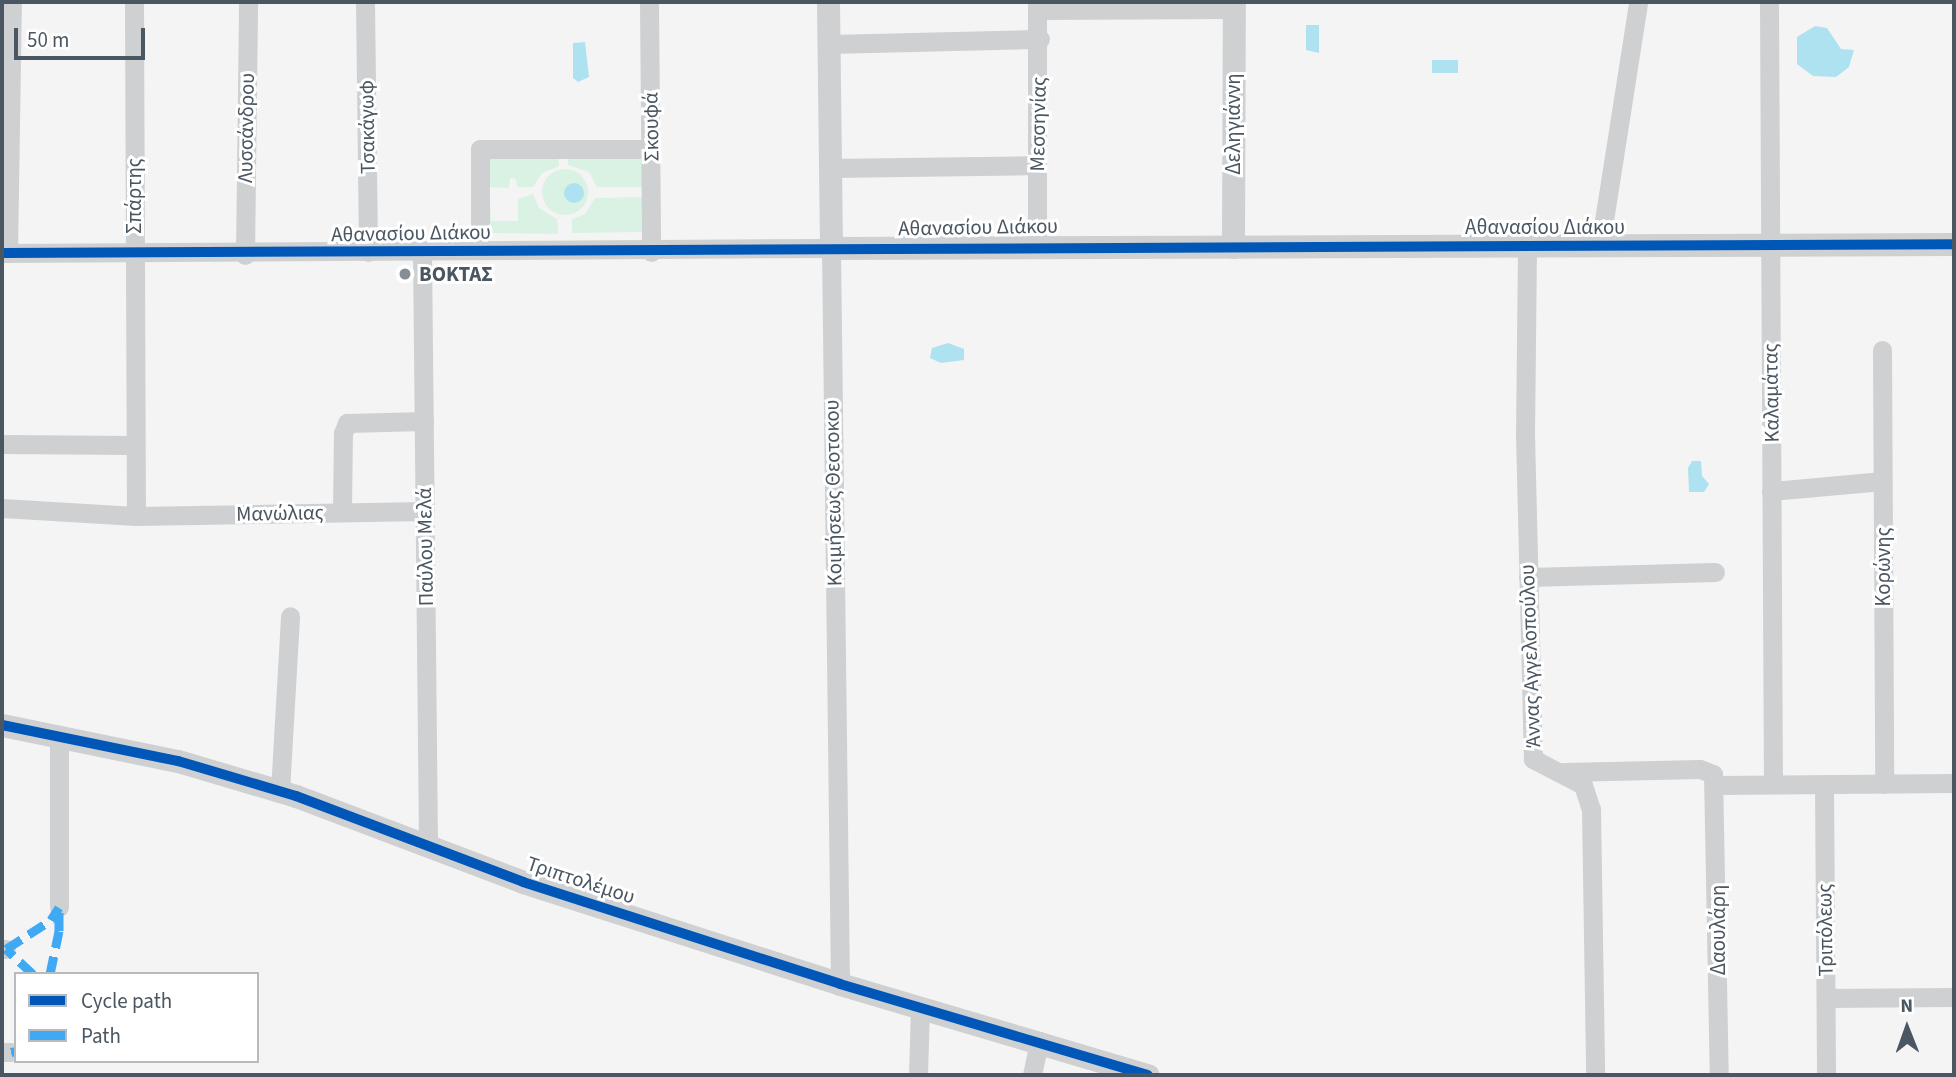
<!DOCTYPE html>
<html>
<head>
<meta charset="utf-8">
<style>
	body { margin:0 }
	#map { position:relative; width:1956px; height:1077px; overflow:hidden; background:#f4f4f4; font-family:"Source Sans 3",sans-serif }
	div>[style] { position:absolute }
	.green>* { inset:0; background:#d9f2e3 }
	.round { border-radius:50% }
	.water>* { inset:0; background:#aee2f0 }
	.minor>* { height:19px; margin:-9.5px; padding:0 9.5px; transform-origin:9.5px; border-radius:9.5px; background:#ced0d2 }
	.tertiary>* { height:23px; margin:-11.5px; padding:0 11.5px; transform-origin:11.5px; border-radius:11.5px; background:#ced0d2 }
	.quiet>* { height:9px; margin-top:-4.5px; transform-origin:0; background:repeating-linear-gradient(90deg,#3fa9f5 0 18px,transparent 0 27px) }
	.cycleway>* { height:10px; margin:-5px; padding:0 5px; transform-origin:5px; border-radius:5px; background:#0057b8 }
	.dots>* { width:19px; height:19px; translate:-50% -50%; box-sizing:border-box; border:4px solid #fff; border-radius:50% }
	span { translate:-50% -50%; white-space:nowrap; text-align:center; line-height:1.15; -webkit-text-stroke:6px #fff; paint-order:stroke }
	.street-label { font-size:21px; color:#4a5661 }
	.poi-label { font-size:21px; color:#4a5661; font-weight:700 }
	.left { translate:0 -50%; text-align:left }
	.frame { position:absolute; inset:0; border:4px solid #4a5661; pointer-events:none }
	.legend { position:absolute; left:14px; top:972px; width:245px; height:91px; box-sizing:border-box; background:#fff; border:2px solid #b7bbc0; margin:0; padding:9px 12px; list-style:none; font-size:21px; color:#4a5661 }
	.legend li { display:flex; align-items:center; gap:14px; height:35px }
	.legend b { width:35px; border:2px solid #b7bbc0 }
	.north { position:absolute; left:1872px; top:993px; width:70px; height:70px; -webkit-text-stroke:5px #fff; paint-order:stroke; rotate:359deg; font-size:19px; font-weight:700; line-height:28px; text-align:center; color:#4a5661 }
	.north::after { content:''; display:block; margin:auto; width:24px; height:32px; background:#4a5661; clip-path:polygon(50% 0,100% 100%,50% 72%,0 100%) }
	.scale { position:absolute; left:14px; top:28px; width:131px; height:32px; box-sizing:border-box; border:4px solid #4a5661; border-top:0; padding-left:9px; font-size:21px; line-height:24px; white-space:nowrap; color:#4a5661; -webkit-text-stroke:5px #fff; paint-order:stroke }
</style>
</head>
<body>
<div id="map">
	<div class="green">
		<div style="clip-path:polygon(558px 152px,559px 166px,542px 173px,533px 187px,517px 187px,516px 179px,510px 178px,509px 188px,484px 187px,483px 153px)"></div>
		<div style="clip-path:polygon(568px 152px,643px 152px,643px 187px,597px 187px,589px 172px,568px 165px)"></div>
		<div class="round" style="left:542px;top:169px;width:46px;height:46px"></div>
		<div style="clip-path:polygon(533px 194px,539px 208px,557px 219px,558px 234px,484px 233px,483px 199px,490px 199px,491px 221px,518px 221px,518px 199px)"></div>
		<div style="clip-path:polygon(643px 197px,643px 232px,572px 233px,572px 219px,585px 214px,595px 198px)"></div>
	</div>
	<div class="water">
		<div style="clip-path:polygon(1306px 25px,1319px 25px,1319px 53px,1306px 50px)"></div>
		<div style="clip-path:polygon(1815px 26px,1827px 28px,1841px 49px,1854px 50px,1849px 67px,1836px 77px,1813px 76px,1797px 64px,1797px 37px)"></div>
		<div style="clip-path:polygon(585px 42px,589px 77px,578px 82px,573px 78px,573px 43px)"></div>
		<div style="clip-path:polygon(1432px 60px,1458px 60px,1458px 73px,1432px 73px)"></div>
		<div class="round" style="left:564px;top:183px;width:20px;height:20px"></div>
		<div style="clip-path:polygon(948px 343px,964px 349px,964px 360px,941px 363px,930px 358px,932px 348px)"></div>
		<div style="clip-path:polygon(1692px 461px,1701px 461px,1702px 476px,1709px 484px,1704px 492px,1689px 492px,1688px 468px)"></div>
	</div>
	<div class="minor">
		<div style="left:134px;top:2px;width:514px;rotate:89.78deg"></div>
		<div style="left:365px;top:2px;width:250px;rotate:89.3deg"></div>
		<div style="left:649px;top:2px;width:250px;rotate:89.5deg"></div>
		<div style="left:1769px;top:2px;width:782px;rotate:89.71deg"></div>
		<div style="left:1038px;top:10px;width:196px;rotate:-0.3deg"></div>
		<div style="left:829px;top:44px;width:211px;rotate:-1.4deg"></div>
		<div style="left:830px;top:168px;width:207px;rotate:-0.8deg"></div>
		<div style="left:1037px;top:246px;width:244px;rotate:-90deg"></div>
		<div style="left:1527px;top:246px;width:188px;rotate:90.6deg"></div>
		<div style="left:1525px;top:434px;width:325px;rotate:88.6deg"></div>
		<div style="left:1533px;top:759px;width:56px;rotate:27.5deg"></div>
		<div style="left:1583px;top:785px;width:25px;rotate:72deg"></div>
		<div style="left:1591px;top:809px;width:266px;rotate:89.1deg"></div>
		<div style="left:1600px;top:246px;width:247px;rotate:-81.1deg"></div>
		<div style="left:480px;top:250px;width:101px;rotate:-90deg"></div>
		<div style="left:480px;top:149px;width:171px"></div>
		<div style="left:422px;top:251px;width:592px;rotate:89.42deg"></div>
		<div style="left:2px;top:253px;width:829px;rotate:-0.35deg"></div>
		<div style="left:831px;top:248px;width:736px;rotate:89.3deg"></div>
		<div style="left:8px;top:253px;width:251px;rotate:-89.1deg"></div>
		<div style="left:245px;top:255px;width:253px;rotate:-89.3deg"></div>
		<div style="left:1882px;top:350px;width:434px;rotate:89.7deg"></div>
		<div style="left:2px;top:444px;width:132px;rotate:0.4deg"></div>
		<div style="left:1771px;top:491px;width:112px;rotate:-5.1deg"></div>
		<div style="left:2px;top:508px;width:134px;rotate:3.4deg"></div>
		<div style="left:136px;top:516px;width:289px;rotate:-1deg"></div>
		<div style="left:342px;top:511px;width:78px;rotate:-89.3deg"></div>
		<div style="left:343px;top:433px;width:11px;rotate:-68deg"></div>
		<div style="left:347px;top:423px;width:77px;rotate:-1.5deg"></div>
		<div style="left:1528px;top:577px;width:187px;rotate:-1.5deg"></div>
		<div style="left:59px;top:736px;width:171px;rotate:90deg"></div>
		<div style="left:1564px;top:772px;width:136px;rotate:-1.3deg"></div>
		<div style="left:1700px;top:769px;width:14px;rotate:21deg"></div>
		<div style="left:1713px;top:774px;width:301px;rotate:88.9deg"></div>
		<div style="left:1824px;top:784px;width:291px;rotate:89.6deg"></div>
		<div style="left:1717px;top:785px;width:237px;rotate:-0.5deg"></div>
		<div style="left:280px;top:791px;width:175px;rotate:-86.7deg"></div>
		<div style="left:2px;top:949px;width:4px"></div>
		<div style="left:1826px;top:998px;width:128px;rotate:-0.4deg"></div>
		<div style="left:2px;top:1052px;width:9px"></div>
		<div style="left:918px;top:1075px;width:68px;rotate:-88.3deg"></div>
		<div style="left:1032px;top:1075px;width:35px;rotate:-78deg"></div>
	</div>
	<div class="tertiary">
		<div style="left:828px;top:2px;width:246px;rotate:89.3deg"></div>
		<div style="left:831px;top:248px;width:1123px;rotate:-0.2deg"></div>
		<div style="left:1233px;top:247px;width:245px;rotate:-89.8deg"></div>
		<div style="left:2px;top:725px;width:180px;rotate:11.6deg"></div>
		<div style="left:178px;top:761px;width:123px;rotate:16.5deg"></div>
		<div style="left:296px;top:796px;width:243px;rotate:20.7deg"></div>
		<div style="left:523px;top:882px;width:333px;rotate:17.8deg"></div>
		<div style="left:840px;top:984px;width:321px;rotate:16.5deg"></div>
	</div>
	<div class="quiet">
		<div style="left:33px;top:974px;width:37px;rotate:-137deg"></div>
		<div style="left:6px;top:949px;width:54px;rotate:-32.8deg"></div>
		<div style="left:51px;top:920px;width:15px;rotate:-58deg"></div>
		<div style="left:50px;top:974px;width:44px;rotate:-78.2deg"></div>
		<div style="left:59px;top:931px;width:24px;rotate:-90deg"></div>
		<div style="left:11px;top:1052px;width:5px;rotate:-11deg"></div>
	</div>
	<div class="cycleway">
		<div style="left:2px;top:253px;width:1952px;rotate:-0.26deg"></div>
		<div style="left:2px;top:725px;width:180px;rotate:11.6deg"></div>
		<div style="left:178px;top:761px;width:123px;rotate:16.5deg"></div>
		<div style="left:296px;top:796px;width:243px;rotate:20.7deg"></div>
		<div style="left:523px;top:882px;width:333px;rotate:17.8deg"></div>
		<div style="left:840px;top:984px;width:321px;rotate:16.5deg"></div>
	</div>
	<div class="dots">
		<div style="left:405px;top:274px;background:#868d94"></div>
	</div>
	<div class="street-label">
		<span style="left:1038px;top:124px;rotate:-89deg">Μεσσηνίας</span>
		<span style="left:1233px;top:124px;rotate:-90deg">Δεληγιάννη</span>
		<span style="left:367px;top:127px;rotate:-91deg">Τσακάγωφ</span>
		<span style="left:651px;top:127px;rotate:-91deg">Σκουφά</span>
		<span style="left:246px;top:128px;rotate:-89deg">Λυσσάνδρου</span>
		<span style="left:134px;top:196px;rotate:-90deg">Σπάρτης</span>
		<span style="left:978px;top:227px;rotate:-1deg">Αθανασίου Διάκου</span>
		<span style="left:1545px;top:227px">Αθανασίου Διάκου</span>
		<span style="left:411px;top:233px;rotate:-1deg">Αθανασίου Διάκου</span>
		<span style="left:1771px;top:393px;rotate:-91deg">Καλαμάτας</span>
		<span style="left:833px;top:493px;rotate:-91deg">Κοιμήσεως Θεοτοκου</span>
		<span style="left:280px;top:513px;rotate:-1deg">Μανώλιας</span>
		<span style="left:425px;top:547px;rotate:-91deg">Παύλου Μελά</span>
		<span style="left:1883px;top:567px;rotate:-90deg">Κορώνης</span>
		<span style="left:1530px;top:656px;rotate:-92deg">Άννας Αγγελοπούλου</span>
		<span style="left:581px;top:880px;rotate:18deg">Τριπτολέμου</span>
		<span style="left:1718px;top:930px;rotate:-90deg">Δαουλάρη</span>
		<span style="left:1825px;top:930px;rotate:-91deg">Τριπόλεως</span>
	</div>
	<div class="poi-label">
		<span class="left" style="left:419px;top:274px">ΒΟΚΤΑΣ</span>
	</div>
	<div class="frame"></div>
	<ul class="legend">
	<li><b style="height:9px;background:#0057b8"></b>Cycle path</li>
	<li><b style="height:9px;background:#3fa9f5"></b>Path</li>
	</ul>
	<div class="north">N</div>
	<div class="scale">50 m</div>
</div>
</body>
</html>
